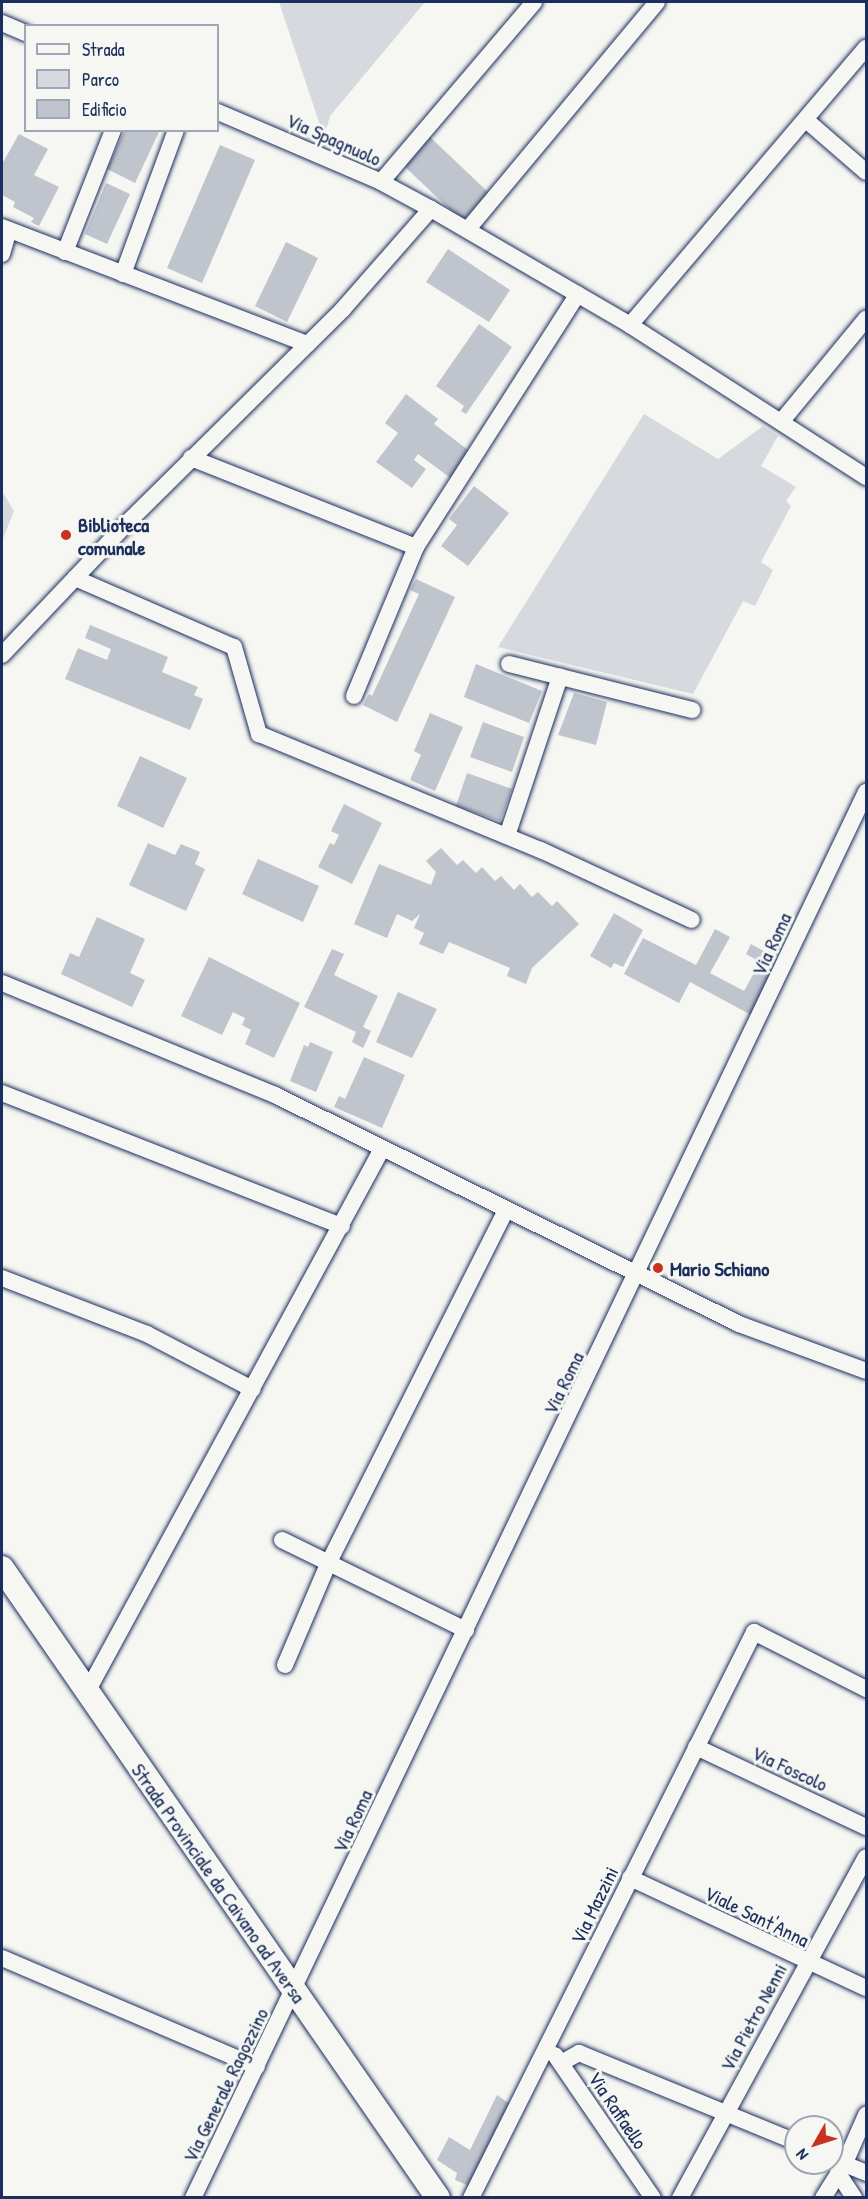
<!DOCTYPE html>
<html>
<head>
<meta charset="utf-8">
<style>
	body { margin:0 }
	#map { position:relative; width:868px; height:2199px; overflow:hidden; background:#f6f6f2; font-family:"Patrick Hand",sans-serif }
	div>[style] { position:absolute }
	.green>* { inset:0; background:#d6d9dd }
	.building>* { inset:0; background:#c0c4cd }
	.roads { filter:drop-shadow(0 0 2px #1b2f5e) drop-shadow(0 0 2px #1b2f5e) }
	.minor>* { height:16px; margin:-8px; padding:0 8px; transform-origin:8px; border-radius:8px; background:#f6f6f2 }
	.secondary>* { height:24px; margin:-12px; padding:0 12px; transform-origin:12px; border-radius:12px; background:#f6f6f2 }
	.dots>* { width:16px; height:16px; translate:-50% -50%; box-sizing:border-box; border:3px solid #f6f6f2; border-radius:50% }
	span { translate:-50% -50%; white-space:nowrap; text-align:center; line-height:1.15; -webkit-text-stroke:6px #f6f6f2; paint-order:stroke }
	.street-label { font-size:20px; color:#1b2f5e }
	.poi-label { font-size:20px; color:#1b2f5e; font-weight:700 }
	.left { translate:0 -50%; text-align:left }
	.frame { position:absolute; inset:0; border:3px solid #1b2f5e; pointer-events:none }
	.legend { position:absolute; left:24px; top:24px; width:195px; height:108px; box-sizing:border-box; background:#f6f6f2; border:2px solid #9ea6b7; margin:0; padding:8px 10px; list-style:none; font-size:18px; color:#1b2f5e }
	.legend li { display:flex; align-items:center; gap:12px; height:30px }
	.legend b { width:30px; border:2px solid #9ea6b7 }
	.north { position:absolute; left:784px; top:2115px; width:60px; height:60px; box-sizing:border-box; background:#f6f6f2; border:2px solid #9ea6b7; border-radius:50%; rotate:231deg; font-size:16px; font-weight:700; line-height:24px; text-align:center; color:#1b2f5e }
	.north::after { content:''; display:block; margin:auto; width:21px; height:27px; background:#c8321e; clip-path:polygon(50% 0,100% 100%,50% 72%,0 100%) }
</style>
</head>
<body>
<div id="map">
	<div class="green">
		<div style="clip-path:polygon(279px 2px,425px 2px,330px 116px,324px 137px)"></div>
		<div style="clip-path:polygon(644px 414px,718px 459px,763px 426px,778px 436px,761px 466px,796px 487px,786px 501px,791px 506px,761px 562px,773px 570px,755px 606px,743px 601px,693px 694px,498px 647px)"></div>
		<div style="clip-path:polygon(2px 491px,14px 511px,2px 541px)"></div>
	</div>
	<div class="building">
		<div style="clip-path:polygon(125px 130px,160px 130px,135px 183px,107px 169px)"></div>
		<div style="clip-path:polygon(19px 134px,48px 149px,34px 175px,59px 187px,39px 226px,31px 222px,34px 218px,13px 207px,15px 202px,2px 195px,2px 164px)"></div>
		<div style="clip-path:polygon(430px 137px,489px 193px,462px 221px,403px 165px)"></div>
		<div style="clip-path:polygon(220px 145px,255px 160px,202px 283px,167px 268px)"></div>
		<div style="clip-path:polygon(106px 183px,130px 194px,107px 244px,85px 234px)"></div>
		<div style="clip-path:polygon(286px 242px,318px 258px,287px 322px,255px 306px)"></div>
		<div style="clip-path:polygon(448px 249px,510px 290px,489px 322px,426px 282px)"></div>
		<div style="clip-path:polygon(479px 324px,512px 347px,466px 414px,461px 411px,464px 406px,436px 386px)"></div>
		<div style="clip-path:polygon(406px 394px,438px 419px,434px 424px,472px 453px,452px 479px,418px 454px,414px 460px,426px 469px,412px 488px,376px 462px,398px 433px,385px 423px)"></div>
		<div style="clip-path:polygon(474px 486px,509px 513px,468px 566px,441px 546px,457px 525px,449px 519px)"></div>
		<div style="clip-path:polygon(416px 579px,455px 597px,397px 722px,363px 705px,369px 694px,372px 696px,419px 594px,410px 590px)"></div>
		<div style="clip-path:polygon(90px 625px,168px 657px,162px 672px,198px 687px,194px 695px,203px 699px,190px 730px,65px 679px,78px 648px,107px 660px,111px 649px,85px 638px)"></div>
		<div style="clip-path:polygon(476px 664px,542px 691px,529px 723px,464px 697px)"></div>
		<div style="clip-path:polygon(574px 693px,607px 702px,596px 745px,558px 735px)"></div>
		<div style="clip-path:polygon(430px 713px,463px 727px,435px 791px,410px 780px,421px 755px,414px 751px)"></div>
		<div style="clip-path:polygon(483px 722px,524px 737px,512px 772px,470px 757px)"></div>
		<div style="clip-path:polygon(140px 756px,187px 778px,163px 828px,117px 806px)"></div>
		<div style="clip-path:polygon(467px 773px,512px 789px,500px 821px,456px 806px)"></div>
		<div style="clip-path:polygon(344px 804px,382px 823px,352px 884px,318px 867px,330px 843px,334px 845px,339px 835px,331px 831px)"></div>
		<div style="clip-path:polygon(148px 843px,175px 855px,181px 844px,200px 852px,195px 864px,205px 869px,186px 911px,129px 885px)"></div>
		<div style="clip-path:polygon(441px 848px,457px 865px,463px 860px,476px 873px,482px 867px,495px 881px,501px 876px,514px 890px,520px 884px,532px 897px,538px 892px,552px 906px,557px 901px,579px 924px,532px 968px,526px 984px,507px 976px,510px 968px,449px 942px,443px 954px,419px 944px,424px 933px,414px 928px,420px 914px,412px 921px,397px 914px,387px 938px,354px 924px,379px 864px,431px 885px,436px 872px,426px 861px)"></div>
		<div style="clip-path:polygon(258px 859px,319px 886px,303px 922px,242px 894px)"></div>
		<div style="clip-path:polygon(614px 913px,643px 930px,623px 967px,614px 963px,611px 968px,590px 956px)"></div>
		<div style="clip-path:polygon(97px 917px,145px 939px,130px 973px,145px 980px,132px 1007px,61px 974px,70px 953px,79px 957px)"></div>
		<div style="clip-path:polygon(715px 929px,730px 937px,710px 973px,744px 991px,760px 962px,746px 954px,751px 944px,782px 961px,753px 1016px,690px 982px,679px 1003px,624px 974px,643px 938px,696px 965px)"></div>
		<div style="clip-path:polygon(332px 949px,344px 954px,334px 975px,378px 996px,363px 1027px,371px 1031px,363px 1048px,352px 1042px,356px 1032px,304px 1007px)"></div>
		<div style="clip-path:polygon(209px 957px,300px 1003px,274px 1058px,245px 1044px,251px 1030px,242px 1025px,245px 1018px,233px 1012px,222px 1035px,181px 1016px)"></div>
		<div style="clip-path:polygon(398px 992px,437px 1009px,412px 1058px,376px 1042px)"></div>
		<div style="clip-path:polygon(310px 1042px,333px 1052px,316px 1092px,290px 1081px,304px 1045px,308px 1047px)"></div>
		<div style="clip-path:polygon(364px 1057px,405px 1075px,382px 1128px,334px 1107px,339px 1096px,345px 1099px)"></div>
		<div style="clip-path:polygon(497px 2095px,510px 2104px,469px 2186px,455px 2180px,457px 2173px,437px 2160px,449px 2137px,470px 2150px)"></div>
	</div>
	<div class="roads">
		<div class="minor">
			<div style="left:2px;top:23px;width:26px;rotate:23deg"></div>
			<div style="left:218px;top:112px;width:177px;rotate:23.2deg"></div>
			<div style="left:381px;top:182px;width:57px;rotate:28.4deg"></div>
			<div style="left:431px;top:209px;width:230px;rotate:30.2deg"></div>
			<div style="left:630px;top:325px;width:281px;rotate:32.8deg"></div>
			<div style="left:806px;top:120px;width:79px;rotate:40.9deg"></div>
			<div style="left:381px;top:182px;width:236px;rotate:-49.6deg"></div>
			<div style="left:2px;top:227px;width:327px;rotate:21deg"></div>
			<div style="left:468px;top:229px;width:295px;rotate:-50.2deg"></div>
			<div style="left:65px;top:252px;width:131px;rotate:-68.5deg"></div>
			<div style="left:2px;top:254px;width:25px;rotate:-74deg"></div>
			<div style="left:123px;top:274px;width:153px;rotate:-69.8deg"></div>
			<div style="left:630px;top:325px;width:364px;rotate:-49.6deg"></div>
			<div style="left:781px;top:422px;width:134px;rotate:-50.5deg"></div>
			<div style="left:191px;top:458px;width:242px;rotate:21.6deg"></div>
			<div style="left:75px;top:578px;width:173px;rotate:23.5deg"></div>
			<div style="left:234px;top:647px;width:91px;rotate:74deg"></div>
			<div style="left:259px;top:734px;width:305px;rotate:22.4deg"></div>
			<div style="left:541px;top:850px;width:166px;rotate:24.9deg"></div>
			<div style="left:2px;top:655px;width:186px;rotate:-46.5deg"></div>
			<div style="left:130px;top:520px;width:300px;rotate:-44.7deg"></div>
			<div style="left:343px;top:309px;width:133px;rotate:-48.7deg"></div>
			<div style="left:509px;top:664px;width:189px;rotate:14.1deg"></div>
			<div style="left:354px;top:696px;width:161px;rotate:-67.4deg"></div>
			<div style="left:416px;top:547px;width:300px;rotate:-57.4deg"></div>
			<div style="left:507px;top:836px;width:168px;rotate:-71.6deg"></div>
			<div style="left:2px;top:983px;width:295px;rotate:22.3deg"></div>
			<div style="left:275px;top:1095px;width:517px;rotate:26.27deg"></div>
			<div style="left:739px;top:1324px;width:135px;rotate:20.3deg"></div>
			<div style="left:2px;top:1093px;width:365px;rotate:21.4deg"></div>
			<div style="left:2px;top:1278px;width:155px;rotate:21.1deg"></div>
			<div style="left:147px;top:1334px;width:119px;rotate:27.6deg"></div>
			<div style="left:282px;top:1540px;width:205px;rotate:26.1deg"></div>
			<div style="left:285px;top:1665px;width:110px;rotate:-66.9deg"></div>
			<div style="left:328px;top:1564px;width:396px;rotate:-63.3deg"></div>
			<div style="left:87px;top:1692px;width:618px;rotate:-61.49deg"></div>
			<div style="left:696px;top:1747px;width:188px;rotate:25.2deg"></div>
			<div style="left:630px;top:1878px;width:260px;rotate:25deg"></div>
			<div style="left:2px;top:1958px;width:277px;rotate:23.1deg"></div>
			<div style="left:555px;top:2055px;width:173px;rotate:55.6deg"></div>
			<div style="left:561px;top:2063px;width:21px;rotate:-29deg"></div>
			<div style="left:579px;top:2053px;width:235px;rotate:22.3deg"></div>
			<div style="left:832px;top:2159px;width:37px;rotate:22deg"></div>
			<div style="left:838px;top:2173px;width:30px;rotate:57deg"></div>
			<div style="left:193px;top:2198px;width:1559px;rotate:-64.42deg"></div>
			<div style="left:471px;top:2198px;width:633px;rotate:-63.43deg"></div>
			<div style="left:754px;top:1632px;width:126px;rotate:27deg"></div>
			<div style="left:680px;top:2198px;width:388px;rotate:-61.4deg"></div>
			<div style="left:823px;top:2198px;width:39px;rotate:-58deg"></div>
			<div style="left:844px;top:2165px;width:55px;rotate:-66.3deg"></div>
		</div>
		<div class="secondary">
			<div style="left:2px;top:1568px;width:766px;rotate:55.31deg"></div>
		</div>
	</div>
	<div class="dots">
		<div style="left:66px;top:535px;background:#c8321e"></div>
		<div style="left:658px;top:1268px;background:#c8321e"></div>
	</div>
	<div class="street-label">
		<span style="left:334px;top:139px;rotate:24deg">Via Spagnuolo</span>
		<span style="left:771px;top:944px;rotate:-65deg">Via Roma</span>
		<span style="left:563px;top:1383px;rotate:-64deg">Via Roma</span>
		<span style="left:790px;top:1768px;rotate:25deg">Via Foscolo</span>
		<span style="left:352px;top:1821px;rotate:-65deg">Via Roma</span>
		<span style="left:219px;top:1883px;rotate:55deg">Strada Provinciale da Caivano ad Aversa</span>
		<span style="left:594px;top:1905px;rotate:-64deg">Via Mazzini</span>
		<span style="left:757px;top:1916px;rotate:26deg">Viale Sant'Anna</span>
		<span style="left:753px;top:2017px;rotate:-62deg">Via Pietro Nenni</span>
		<span style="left:225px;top:2085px;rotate:-64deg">Via Generale Ragozzino</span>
		<span style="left:618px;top:2110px;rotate:56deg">Via Raffaello</span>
	</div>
	<div class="poi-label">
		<span class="left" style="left:78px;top:536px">Biblioteca<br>comunale</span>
		<span class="left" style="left:670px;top:1268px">Mario Schiano</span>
	</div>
	<div class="frame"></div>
	<ul class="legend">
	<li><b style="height:8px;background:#f6f6f2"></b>Strada</li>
	<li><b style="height:16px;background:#d6d9dd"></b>Parco</li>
	<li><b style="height:16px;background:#c0c4cd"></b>Edificio</li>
	</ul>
	<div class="north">N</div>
</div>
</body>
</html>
